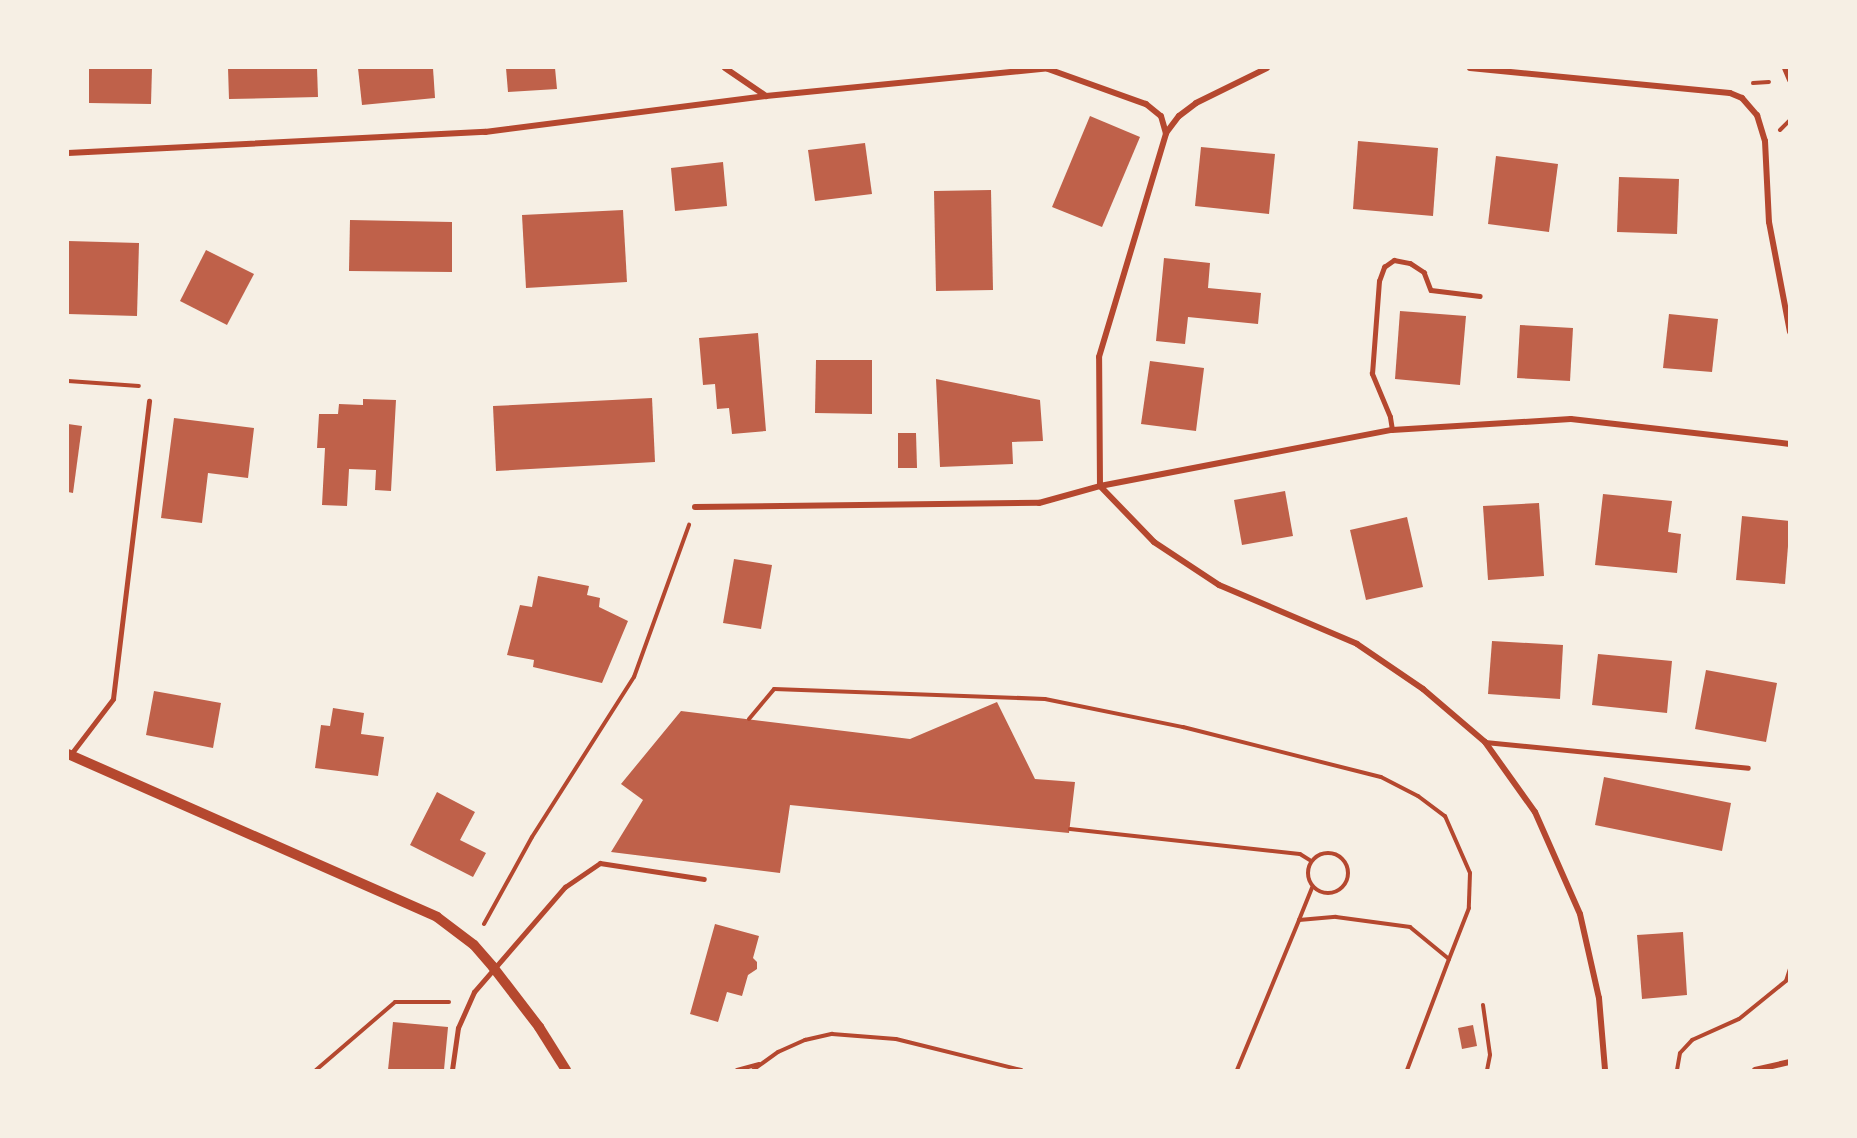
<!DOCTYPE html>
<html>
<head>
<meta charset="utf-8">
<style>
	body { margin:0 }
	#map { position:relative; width:1857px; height:1138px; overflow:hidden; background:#f6efe4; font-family:Cabin,sans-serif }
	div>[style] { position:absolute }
	.building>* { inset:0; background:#bf614a }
	.path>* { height:4px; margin:-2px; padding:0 2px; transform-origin:2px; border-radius:2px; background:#b5482f }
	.path>.ring { margin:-2px; padding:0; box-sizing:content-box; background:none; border:4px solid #b5482f; border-radius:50% }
	.service>* { height:4.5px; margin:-2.25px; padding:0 2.25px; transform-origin:2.25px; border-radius:2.25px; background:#b5482f }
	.minor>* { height:6px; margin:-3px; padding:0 3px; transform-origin:3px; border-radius:3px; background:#b5482f }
	.tertiary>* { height:10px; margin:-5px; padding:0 5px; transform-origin:5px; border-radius:5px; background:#b5482f }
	span { translate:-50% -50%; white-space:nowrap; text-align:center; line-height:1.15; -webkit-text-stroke:6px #f6efe4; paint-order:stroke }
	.frame { position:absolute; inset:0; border:69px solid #f6efe4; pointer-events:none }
</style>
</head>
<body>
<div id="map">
	<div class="building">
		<div style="clip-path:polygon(89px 68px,152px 68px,151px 104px,89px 103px)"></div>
		<div style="clip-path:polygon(228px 68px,317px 68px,318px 97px,229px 99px)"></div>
		<div style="clip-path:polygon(358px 68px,433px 68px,435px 98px,362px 105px)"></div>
		<div style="clip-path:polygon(506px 68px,555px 68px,557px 89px,508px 92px)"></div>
		<div style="clip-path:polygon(1090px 116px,1140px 137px,1102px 227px,1052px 207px)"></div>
		<div style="clip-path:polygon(1358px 141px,1438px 148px,1433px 216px,1353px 209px)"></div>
		<div style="clip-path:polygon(865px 143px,872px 194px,815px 201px,808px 150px)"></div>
		<div style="clip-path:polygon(1201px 147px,1275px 154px,1269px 214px,1195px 206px)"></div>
		<div style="clip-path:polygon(1496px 156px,1558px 164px,1549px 232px,1488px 224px)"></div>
		<div style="clip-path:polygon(723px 162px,727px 206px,675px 211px,671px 168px)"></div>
		<div style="clip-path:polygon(1619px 177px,1679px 179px,1677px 234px,1617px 232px)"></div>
		<div style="clip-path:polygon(991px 190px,993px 290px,936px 291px,934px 191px)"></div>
		<div style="clip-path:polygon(623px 210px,627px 282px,526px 288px,522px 215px)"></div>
		<div style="clip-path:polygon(350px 220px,452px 222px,452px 272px,349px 271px)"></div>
		<div style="clip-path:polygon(68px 241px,139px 243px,137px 316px,68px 314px)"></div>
		<div style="clip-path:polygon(206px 250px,254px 274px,227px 325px,180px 301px)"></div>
		<div style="clip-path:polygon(1164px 258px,1210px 263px,1208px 288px,1261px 293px,1258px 324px,1188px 317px,1185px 344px,1156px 341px)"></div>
		<div style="clip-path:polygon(1400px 311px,1466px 316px,1460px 385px,1395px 379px)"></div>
		<div style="clip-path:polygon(1669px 314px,1718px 319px,1712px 372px,1663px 368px)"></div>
		<div style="clip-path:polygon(1520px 325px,1573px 328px,1570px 381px,1517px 378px)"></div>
		<div style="clip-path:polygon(758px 333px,766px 431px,732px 434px,729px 408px,717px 409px,715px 384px,703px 385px,699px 338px)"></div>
		<div style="clip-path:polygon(816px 360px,872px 360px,872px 414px,815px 413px)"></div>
		<div style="clip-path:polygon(1150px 361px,1204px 368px,1196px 431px,1141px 424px)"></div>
		<div style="clip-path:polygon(936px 379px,1040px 400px,1043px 441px,1012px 442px,1013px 464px,940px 467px)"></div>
		<div style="clip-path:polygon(652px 398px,655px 462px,496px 471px,493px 406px)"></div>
		<div style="clip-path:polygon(363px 399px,396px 400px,391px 491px,375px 490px,376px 470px,349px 469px,347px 506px,322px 505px,325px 448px,317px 448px,319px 414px,338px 414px,339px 404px,363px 405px)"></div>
		<div style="clip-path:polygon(174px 418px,254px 428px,248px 478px,208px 473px,202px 523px,161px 518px)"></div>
		<div style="clip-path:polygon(68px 424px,82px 426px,73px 493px,68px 492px)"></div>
		<div style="clip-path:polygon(898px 433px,916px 433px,917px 468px,898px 468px)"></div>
		<div style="clip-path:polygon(1285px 491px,1293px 536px,1242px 545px,1234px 500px)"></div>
		<div style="clip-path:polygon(1603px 494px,1672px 501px,1668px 532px,1681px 534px,1677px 573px,1595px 565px)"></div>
		<div style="clip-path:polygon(1539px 503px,1544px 576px,1488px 580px,1483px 506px)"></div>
		<div style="clip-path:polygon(1742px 516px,1790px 521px,1785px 584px,1736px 580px)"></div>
		<div style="clip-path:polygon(1407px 517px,1423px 587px,1366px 600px,1350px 530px)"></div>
		<div style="clip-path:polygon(734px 559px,772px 565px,761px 629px,723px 623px)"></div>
		<div style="clip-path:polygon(538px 576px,589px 586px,587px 595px,600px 598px,599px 607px,628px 621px,602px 683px,533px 667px,534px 660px,507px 655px,520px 605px,532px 607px)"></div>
		<div style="clip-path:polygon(1492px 641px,1563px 645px,1560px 699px,1488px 694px)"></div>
		<div style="clip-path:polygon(1598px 654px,1672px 661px,1667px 713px,1592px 705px)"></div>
		<div style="clip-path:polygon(1706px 670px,1777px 683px,1766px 742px,1695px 729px)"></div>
		<div style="clip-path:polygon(154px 691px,221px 703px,213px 748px,146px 735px)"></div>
		<div style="clip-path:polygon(997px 702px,1035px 779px,1075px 782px,1069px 833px,790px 805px,780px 873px,611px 852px,643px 800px,621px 784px,681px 711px,910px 739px)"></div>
		<div style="clip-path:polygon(333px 708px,364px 713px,361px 734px,384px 737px,378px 776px,315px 768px,321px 725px,330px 726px)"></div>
		<div style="clip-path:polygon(1604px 777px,1731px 803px,1722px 851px,1595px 825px)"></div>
		<div style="clip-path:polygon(437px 792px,475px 812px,460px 840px,486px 853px,473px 877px,410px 845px)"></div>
		<div style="clip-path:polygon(715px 924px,759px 936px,753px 958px,757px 962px,757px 969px,748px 975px,742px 996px,727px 992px,718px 1022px,690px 1014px)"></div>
		<div style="clip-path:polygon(1683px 932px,1687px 995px,1642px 999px,1637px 935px)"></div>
		<div style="clip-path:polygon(393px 1022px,448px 1027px,444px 1070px,388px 1070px)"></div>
		<div style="clip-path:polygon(1473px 1025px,1477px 1046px,1462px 1049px,1458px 1028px)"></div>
	</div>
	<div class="path">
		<div style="left:1753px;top:83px;width:16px;rotate:-4deg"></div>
		<div style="left:1780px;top:130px;width:14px;rotate:-45deg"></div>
		<div style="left:68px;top:381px;width:71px;rotate:4deg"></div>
		<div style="left:749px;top:719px;width:39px;rotate:-50deg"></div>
		<div style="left:774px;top:689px;width:271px;rotate:2.1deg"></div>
		<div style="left:1045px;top:699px;width:141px;rotate:11.5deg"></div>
		<div style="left:1183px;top:727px;width:204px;rotate:14.2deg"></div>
		<div style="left:1381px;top:777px;width:42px;rotate:27.2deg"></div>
		<div style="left:1418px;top:796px;width:34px;rotate:37deg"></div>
		<div style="left:1445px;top:816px;width:62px;rotate:66.3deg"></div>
		<div style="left:1470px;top:873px;width:35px;rotate:92deg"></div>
		<div style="left:1469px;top:908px;width:55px;rotate:111.4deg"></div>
		<div style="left:1070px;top:829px;width:231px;rotate:6.2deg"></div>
		<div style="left:1300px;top:854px;width:13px;rotate:32deg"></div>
		<div class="ring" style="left:1308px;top:853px;width:36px;height:36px"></div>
		<div style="left:1299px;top:920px;width:35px;rotate:-68deg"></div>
		<div style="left:484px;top:924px;width:99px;rotate:-61.1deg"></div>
		<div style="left:532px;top:837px;width:190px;rotate:-57.5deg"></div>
		<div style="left:634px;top:677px;width:162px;rotate:-70.1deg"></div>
		<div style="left:1483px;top:1005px;width:50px;rotate:82deg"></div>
		<div style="left:1490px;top:1055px;width:15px;rotate:101deg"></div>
		<div style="left:316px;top:1070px;width:104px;rotate:-40.7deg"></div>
		<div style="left:395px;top:1002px;width:54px"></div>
		<div style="left:737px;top:1070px;width:23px;rotate:-15deg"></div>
		<div style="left:753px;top:1070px;width:31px;rotate:-36deg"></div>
		<div style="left:778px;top:1052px;width:30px;rotate:-24deg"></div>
		<div style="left:805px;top:1040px;width:28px;rotate:-13deg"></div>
		<div style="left:832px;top:1034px;width:64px;rotate:4.5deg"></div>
		<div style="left:896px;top:1039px;width:129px;rotate:13.9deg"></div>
		<div style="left:1237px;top:1070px;width:162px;rotate:-67.5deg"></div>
		<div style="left:1299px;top:920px;width:37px;rotate:-5deg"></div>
		<div style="left:1336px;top:917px;width:75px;rotate:7.7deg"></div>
		<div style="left:1410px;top:927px;width:50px;rotate:39.4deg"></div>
		<div style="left:1449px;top:959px;width:119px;rotate:110.7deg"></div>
		<div style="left:1677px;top:1070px;width:17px;rotate:-80deg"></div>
		<div style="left:1680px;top:1053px;width:18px;rotate:-47deg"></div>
		<div style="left:1692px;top:1040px;width:51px;rotate:-24.1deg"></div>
		<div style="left:1739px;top:1019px;width:60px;rotate:-39deg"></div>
		<div style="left:1786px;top:981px;width:13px;rotate:-72deg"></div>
	</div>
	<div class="service">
		<div style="left:1392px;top:430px;width:13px;rotate:-99deg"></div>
		<div style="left:1390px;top:417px;width:47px;rotate:-112.7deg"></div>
		<div style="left:1372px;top:374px;width:93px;rotate:-85.7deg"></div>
		<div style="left:1379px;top:281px;width:15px;rotate:-70deg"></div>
		<div style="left:1384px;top:267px;width:12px;rotate:-35deg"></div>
		<div style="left:1394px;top:260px;width:16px;rotate:11deg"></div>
		<div style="left:1410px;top:263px;width:17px;rotate:33deg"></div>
		<div style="left:1424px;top:272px;width:19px;rotate:69deg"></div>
		<div style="left:1431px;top:290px;width:49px;rotate:7deg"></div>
		<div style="left:1485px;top:742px;width:264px;rotate:5.6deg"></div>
		<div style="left:71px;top:754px;width:69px;rotate:-52.6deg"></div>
		<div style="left:113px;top:699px;width:300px;rotate:-83.1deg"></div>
		<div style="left:452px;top:1070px;width:42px;rotate:-81.9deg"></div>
		<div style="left:458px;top:1028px;width:39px;rotate:-66deg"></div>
		<div style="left:474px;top:992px;width:139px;rotate:-49.1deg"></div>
		<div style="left:565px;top:887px;width:42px;rotate:-34.4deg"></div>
		<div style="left:600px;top:863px;width:105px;rotate:8.7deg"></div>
	</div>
	<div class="minor">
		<div style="left:725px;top:68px;width:50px;rotate:34.3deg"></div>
		<div style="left:1470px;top:68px;width:261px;rotate:5.5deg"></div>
		<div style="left:1730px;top:93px;width:13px;rotate:23deg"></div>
		<div style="left:1742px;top:98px;width:23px;rotate:49deg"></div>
		<div style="left:1757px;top:115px;width:27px;rotate:73deg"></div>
		<div style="left:1765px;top:141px;width:81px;rotate:87.2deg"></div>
		<div style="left:1769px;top:222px;width:112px;rotate:79.2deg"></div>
		<div style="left:1785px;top:68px;width:13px;rotate:67deg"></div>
		<div style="left:1048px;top:69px;width:104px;rotate:19.7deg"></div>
		<div style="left:1146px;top:104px;width:19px;rotate:39deg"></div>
		<div style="left:1161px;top:116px;width:18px;rotate:74deg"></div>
		<div style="left:68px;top:153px;width:418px;rotate:-2.9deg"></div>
		<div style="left:485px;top:132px;width:283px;rotate:-7.3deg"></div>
		<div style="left:766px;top:96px;width:286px;rotate:-5.6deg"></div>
		<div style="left:1100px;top:486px;width:78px;rotate:46deg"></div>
		<div style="left:1154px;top:542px;width:78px;rotate:33.5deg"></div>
		<div style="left:1219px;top:585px;width:150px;rotate:23.1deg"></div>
		<div style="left:1357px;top:644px;width:80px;rotate:34.3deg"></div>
		<div style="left:1423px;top:689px;width:82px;rotate:40.5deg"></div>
		<div style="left:1485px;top:742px;width:86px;rotate:54.5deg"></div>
		<div style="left:1535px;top:812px;width:111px;rotate:66.2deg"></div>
		<div style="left:1580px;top:914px;width:86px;rotate:77.3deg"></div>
		<div style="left:1599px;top:998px;width:72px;rotate:85.2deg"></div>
		<div style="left:1100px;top:486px;width:129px;rotate:-90.4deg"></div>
		<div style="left:1099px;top:357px;width:234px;rotate:-73.3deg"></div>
		<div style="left:1166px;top:133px;width:21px;rotate:-53deg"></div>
		<div style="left:1179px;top:116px;width:21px;rotate:-37deg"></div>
		<div style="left:1196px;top:103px;width:79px;rotate:-26.2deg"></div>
		<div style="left:695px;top:507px;width:344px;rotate:-0.7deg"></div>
		<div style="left:1039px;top:503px;width:63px;rotate:-15.6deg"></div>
		<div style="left:1100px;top:486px;width:297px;rotate:-10.9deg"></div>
		<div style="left:1392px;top:430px;width:179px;rotate:-3.5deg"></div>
		<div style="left:1571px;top:419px;width:220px;rotate:6.5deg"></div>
		<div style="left:1755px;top:1070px;width:36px;rotate:-13deg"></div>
	</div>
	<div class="tertiary">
		<div style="left:68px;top:754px;width:403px;rotate:23.8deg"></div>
		<div style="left:437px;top:917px;width:46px;rotate:37.1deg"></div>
		<div style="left:474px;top:945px;width:29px;rotate:49deg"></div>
		<div style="left:493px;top:967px;width:76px;rotate:52.5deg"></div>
		<div style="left:539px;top:1027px;width:51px;rotate:57.9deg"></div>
	</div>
	<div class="frame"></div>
</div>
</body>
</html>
